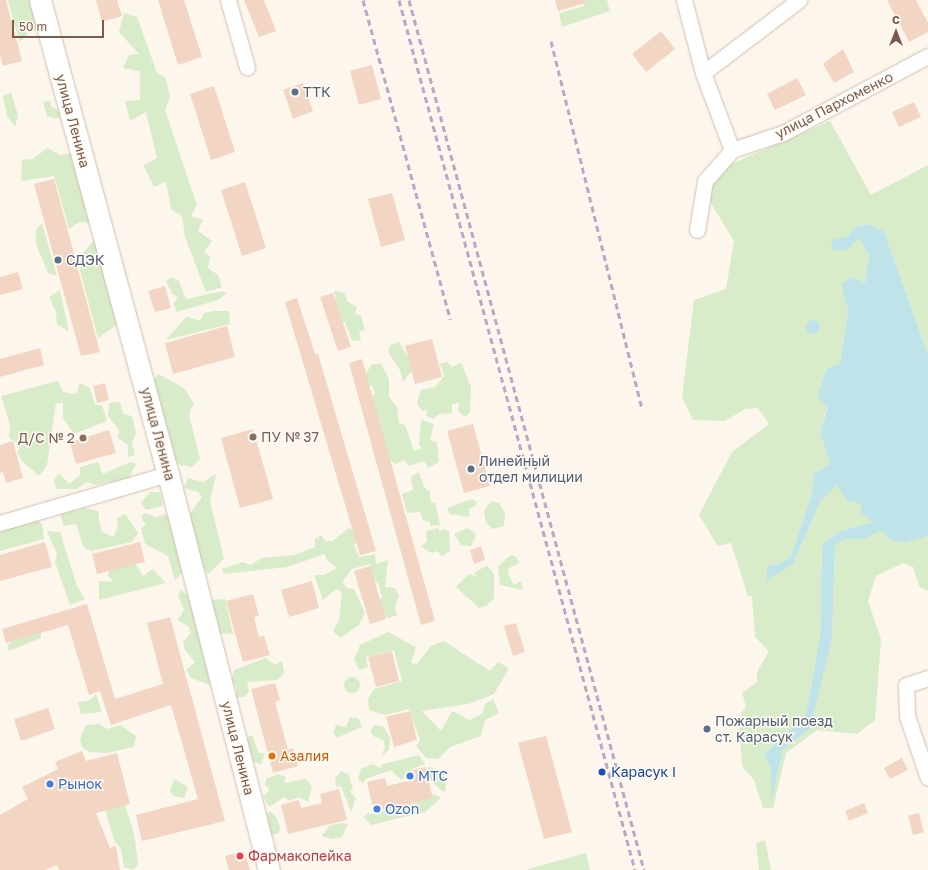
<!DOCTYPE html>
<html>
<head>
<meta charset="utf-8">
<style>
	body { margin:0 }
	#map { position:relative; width:928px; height:870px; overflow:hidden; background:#fdf6ec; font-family:"Golos Text",sans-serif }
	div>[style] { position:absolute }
	.green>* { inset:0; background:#d8ecc9 }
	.round { border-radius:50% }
	.water>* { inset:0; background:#bfe3e8 }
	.building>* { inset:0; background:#f3d5c3 }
	.roads { filter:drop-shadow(0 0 1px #d1beb0) drop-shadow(0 0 1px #d1beb0) }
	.minor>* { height:15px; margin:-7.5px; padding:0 7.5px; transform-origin:7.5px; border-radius:7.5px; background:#fff }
	.secondary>* { height:21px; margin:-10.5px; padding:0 10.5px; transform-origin:10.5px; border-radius:10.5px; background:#fff }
	.rail>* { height:3px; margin-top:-1.5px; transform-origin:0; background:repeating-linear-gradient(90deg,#b9a8c9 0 6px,transparent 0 10px) }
	.dots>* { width:11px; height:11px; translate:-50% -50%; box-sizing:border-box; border:2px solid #fffaf3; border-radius:50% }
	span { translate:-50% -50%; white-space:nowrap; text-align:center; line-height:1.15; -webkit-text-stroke:3px #fffaf3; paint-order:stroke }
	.service-label { font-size:14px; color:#4e5e75 }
	.left { translate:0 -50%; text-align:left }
	.street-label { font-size:14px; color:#7a5c4d }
	.education-label { font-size:14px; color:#785e54 }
	.right { translate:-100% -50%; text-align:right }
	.food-label { font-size:14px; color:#c56008 }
	.transit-label { font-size:14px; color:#164399 }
	.shop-label { font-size:14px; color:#366cbe }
	.health-label { font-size:14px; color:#be3a42 }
	.north { position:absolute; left:876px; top:12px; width:40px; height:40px; -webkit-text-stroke:3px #fffaf3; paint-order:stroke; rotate:0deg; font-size:11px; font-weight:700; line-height:16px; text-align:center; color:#7a5c4d }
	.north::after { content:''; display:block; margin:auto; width:14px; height:18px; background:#7a5c4d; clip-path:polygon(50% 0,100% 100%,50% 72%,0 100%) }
	.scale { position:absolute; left:12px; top:20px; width:92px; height:18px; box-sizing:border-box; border:2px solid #7a5c4d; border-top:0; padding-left:5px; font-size:12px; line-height:14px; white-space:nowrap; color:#7a5c4d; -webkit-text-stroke:3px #fffaf3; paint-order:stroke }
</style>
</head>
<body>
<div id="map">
	<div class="green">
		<div style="clip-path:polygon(8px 0,36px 0,41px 17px,36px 33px,24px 22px,28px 37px,19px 41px)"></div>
		<div style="clip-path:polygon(583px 0,607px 0,610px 11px,562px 27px,559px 13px,584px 6px)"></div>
		<div style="clip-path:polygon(124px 13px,137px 17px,157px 73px,166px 78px,170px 98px,165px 110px,197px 205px,191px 216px,203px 220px,198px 231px,212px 241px,204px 252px,210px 256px,208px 268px,218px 275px,222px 287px,206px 292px,185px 237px,182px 216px,171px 209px,166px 181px,154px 187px,143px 165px,157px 158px,146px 112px,130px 121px,125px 101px,140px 100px,140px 71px,123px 68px,129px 55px,139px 54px,119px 32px)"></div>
		<div style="clip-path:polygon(11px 92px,18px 115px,15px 127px,7px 116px,3px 96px)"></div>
		<div style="clip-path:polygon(50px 100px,51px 106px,59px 111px,61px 116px,57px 119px,47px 116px,43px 102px)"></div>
		<div style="clip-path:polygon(830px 121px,871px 195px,928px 165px,928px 355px,884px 231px,867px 224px,855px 227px,847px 237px,859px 238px,869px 255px,865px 284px,841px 284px,848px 311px,840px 364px,820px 432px,830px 464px,814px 473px,812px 493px,791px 556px,779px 564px,767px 566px,767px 580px,793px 564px,821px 500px,837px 484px,847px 501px,861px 504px,873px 522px,838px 532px,822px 545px,820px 636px,806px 714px,764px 755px,771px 768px,771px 800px,783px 749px,810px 729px,832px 639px,835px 546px,844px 539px,865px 539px,881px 531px,891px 540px,905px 543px,928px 536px,928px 591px,919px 586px,913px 567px,903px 563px,876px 576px,868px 601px,881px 639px,875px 720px,857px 734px,817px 730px,786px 753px,773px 808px,763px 808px,754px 780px,742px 766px,739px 717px,746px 706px,742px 693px,757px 682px,757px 672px,769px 651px,755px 637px,752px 596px,748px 596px,731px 543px,718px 546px,699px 515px,732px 452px,769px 424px,758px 408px,745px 409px,725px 421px,693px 420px,682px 397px,694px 300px,726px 289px,734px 241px,709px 200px,712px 184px,727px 166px)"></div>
		<div style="clip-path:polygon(47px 148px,60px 155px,71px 153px,91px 223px,79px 222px,69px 229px,54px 176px,21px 181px,22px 160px,33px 159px)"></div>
		<div style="clip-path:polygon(42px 223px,57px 276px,48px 273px,36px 244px,36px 230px)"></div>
		<div style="clip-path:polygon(95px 240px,118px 324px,98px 338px,77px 259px)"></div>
		<div style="clip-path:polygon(171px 277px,179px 281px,186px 299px,222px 291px,227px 293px,218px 300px,177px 312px,173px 304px,178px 297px,172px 294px,166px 281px)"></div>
		<div style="clip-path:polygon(60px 290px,69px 332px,57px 324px,56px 312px,49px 297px)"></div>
		<div style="clip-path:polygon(334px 291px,345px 293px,347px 301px,357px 307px,355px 314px,361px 316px,365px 330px,359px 332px,361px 340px,352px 341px,345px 322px,340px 322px)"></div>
		<div style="clip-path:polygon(214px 311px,229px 311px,230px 324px,166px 340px,187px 316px,200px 321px,204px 313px)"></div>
		<div style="clip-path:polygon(399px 342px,414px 368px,403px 382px,400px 370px,388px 352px,390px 345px)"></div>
		<div style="clip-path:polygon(447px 362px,452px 367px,461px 363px,471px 387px,470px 412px,465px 417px,458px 411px,459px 403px,452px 404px,452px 413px,439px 414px,433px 419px,426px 416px,427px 410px,422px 411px,417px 403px,421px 390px,435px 387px,444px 376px,440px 364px)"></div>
		<div style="clip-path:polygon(372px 364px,381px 364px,389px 379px,389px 397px,397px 407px,399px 423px,405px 425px,414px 451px,422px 448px,419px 444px,421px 420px,434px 424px,430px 440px,437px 442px,439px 462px,428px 468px,424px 461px,409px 466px,404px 460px,395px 464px,385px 457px,370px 401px,375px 392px,372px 386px,364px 383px,365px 375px)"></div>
		<div style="clip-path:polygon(158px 374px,184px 388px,194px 403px,189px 415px,200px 459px,192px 467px,180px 465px,172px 457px,152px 382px)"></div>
		<div style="clip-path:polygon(58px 381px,63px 392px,76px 394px,80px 383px,90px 388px,95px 405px,102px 405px,107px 421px,74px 434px,63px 418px,63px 403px,56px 403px,47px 465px,39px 476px,21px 460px,17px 452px,21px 445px,9px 438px,10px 425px,1px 396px)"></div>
		<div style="clip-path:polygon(120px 402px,123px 414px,132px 416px,136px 433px,132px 443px,135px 455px,128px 457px,128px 445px,118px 438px,119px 430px,108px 416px,109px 403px)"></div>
		<div style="clip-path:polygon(98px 462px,103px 474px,130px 462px,136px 464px,129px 478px,96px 485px,86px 482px,77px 489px,56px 489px,54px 480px,59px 473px,69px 484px,80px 475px,80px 467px)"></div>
		<div style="clip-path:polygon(419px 472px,424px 487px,430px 492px,431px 503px,435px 502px,440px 525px,430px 526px,430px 522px,423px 521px,420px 512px,407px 513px,402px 494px,413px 490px,411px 477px)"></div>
		<div style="clip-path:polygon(216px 474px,210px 501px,224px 559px,208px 574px,202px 567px,189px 515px,202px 497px,198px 492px,184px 488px,188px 478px,203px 482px)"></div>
		<div style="clip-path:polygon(150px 492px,160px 492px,163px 506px,146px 510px,141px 503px)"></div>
		<div style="clip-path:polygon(472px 499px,477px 502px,475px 507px,469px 508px,469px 517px,450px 514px,447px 508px)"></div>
		<div style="clip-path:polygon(491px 501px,499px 503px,505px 513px,504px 526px,492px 529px,486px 522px,484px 511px)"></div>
		<div style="clip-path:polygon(71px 507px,76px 511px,85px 508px,98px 511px,101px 531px,113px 537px,118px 527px,117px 518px,125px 514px,138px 533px,132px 542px,92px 551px,84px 548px,76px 524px,64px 526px,60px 515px)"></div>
		<div style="clip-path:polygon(144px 513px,157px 517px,165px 514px,170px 519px,182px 573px,175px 580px,168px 556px,145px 544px,141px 528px,146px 525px,141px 517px)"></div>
		<div style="clip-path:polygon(35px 519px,42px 524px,44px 539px,0 551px,0 528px)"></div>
		<div style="clip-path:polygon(349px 528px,358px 532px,360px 541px,354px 544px,359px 557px,375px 554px,376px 564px,388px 560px,385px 587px,395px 588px,399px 595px,395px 607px,397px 615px,389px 618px,383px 616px,378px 603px,382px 597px,379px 585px,370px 576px,370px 564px,352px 569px,342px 582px,347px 588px,354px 589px,365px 613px,359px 625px,340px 638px,333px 631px,339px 620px,342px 592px,336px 589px,323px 600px,314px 575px,324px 575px,337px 568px,326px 559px,325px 554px,287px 567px,224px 574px,222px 569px,243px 562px,250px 565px,262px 558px,294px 555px,315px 547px,315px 539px,321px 535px,325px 541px,332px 541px)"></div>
		<div style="clip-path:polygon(438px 528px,440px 532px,442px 529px,449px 531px,450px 551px,442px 556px,437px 551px,431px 553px,421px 546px,427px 542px,426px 531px)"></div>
		<div style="clip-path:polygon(468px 528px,476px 534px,474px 540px,471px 546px,461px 545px,454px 534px)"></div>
		<div style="clip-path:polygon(47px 531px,60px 532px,77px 586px,85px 599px,70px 605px,55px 562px,57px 554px)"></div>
		<div style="clip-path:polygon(511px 555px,516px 557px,519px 563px,509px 568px,508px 573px,514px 585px,521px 581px,523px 590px,500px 585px,498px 566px)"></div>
		<div style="clip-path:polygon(134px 561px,143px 576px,153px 569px,166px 583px,99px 600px,99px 581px,113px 582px,108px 575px,111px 566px)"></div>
		<div style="clip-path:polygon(487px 565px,494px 574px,494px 599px,486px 606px,479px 608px,456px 587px,469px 574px,477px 576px,474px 573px)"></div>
		<div style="clip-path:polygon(181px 590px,192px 599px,211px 666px,210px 685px,191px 678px,186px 670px,195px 662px,185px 650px,183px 642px,191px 633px,189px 627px,178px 620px,184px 610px,178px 595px)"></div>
		<div style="clip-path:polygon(225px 599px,233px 634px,215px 633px,210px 600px)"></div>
		<div style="clip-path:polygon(41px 630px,41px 638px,9px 651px,7px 646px,12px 640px)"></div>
		<div style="clip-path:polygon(388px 632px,416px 647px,411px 663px,417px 664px,431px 646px,444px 641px,490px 671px,498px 662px,509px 668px,494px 694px,468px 704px,422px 711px,441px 731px,452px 711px,470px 720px,483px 713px,485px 704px,493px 699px,499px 713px,485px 720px,481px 736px,450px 747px,438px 759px,426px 758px,416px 746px,420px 740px,409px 709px,385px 715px,369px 710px,368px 699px,374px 689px,402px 681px,394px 650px,366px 657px,368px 667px,359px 670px,354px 659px,360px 645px)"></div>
		<div style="clip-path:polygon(266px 658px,275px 665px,282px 661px,284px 673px,277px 680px,247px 682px,249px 691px,245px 697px,234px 697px,237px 690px,232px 679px,234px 670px)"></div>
		<div class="round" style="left:344px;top:677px;width:16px;height:16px"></div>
		<div style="clip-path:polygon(96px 694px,102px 712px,81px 714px,78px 702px,90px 700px)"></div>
		<div style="clip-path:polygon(350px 717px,358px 718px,362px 727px,336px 738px,333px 733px,336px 725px,346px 727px)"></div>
		<div style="clip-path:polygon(99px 724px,107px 729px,121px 725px,136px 736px,134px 747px,106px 753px,90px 752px,82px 747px,80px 739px,86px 725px)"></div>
		<div style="clip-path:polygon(375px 725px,384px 727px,390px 738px,389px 750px,381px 756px,385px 747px,383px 740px,373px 736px,370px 730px)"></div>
		<div style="clip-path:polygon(252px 735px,259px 753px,265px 753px,261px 765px,248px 758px,243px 740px)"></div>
		<div style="clip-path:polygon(419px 755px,425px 764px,413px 768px,401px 780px,391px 770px,366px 779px,363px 783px,358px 779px,361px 769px,373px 764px,380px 768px,383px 764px)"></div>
		<div style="clip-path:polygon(428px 767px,438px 769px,445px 778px,446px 790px,443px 792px,430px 780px)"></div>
		<div style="clip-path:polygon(341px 771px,348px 774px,353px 787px,350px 792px,356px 798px,351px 812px,341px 786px,336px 787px,335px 778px)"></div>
		<div style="clip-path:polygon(278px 774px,286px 777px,284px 783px,306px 779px,312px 786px,308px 802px,298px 797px,289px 801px,284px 797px,269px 807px,263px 796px,270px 790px,265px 785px,266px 779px)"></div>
		<div style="clip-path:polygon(174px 779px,188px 787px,184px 798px,173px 796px,170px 790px)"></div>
		<div style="clip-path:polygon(434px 794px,441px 798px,425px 812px,371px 825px,364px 817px,368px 813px,374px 814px)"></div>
		<div style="clip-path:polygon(124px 802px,134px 833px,138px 864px,133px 870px,124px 867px,121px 849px,114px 840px,104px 806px)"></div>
		<div style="clip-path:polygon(270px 811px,277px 818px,280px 827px,279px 833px,270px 836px,265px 816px)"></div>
		<div style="clip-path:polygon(341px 823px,348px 824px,342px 837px,332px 839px,322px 836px,329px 826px)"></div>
		<div style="clip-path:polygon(765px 840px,771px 870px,759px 870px,756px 843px)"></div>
		<div style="clip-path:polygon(586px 853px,590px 870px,528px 870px,528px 869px)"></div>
	</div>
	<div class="water">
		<div style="clip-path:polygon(867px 224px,884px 231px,928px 355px,928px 536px,905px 543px,891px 540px,881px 531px,865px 539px,844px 539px,835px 546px,832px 639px,810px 729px,783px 749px,771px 803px,771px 768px,764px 755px,806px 714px,820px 636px,822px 545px,838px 532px,873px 522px,861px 513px,861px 504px,847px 501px,837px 485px,821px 500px,793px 564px,767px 581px,767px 566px,779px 564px,791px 556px,812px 493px,814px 473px,830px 464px,820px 432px,828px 407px,817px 397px,827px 369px,840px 364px,848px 311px,841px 284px,853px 277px,865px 283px,869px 255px,859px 238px,847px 250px,833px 250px,831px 240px,847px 237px,855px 227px)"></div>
		<div class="round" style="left:806px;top:320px;width:14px;height:14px"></div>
	</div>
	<div class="building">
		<div style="clip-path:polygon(0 0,6px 0,22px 61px,3px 66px,0 54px)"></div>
		<div style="clip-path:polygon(96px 0,117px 0,122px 16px,102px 22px)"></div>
		<div style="clip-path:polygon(158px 0,184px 0,202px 57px,178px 65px)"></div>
		<div style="clip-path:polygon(244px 0,264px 0,276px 31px,259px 37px)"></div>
		<div style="clip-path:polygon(555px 0,585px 0,586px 3px,558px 11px)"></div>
		<div style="clip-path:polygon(887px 0,916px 0,928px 23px,928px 32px,909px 42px)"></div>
		<div style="clip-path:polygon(661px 31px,675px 49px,646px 72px,632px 54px)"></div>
		<div style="clip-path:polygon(843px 49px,854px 72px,834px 83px,823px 64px)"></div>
		<div style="clip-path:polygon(372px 65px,381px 99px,359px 105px,350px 71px)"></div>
		<div style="clip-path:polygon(797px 78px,806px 95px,775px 110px,767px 94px)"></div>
		<div style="clip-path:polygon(303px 83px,313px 111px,293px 119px,283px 90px)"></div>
		<div style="clip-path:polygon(214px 86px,235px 152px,211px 160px,190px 94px)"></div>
		<div style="clip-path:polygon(914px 102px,921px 117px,899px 127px,892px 112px)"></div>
		<div style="clip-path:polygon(54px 179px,100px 352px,81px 356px,34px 184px)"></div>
		<div style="clip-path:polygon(245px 182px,266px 248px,242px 256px,221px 190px)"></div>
		<div style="clip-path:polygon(392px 193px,405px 240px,381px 247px,368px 199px)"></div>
		<div style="clip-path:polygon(18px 272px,23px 289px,0 295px,0 277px)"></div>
		<div style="clip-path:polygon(165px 286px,171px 308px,155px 312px,148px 291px)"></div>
		<div style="clip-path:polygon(333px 293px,351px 347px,338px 351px,320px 297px)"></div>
		<div style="clip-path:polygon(297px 298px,315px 354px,318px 354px,376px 551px,360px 555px,285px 302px)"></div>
		<div style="clip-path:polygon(227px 326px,235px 357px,173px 374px,165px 343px)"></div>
		<div style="clip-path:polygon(432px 339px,442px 377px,415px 384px,405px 346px)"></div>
		<div style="clip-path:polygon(40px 348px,44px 365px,0 377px,0 359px)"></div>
		<div style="clip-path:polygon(362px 359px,435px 621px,421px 625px,349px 363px)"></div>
		<div style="clip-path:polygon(105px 383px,109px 400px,97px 403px,93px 386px)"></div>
		<div style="clip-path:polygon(473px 424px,490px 486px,464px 493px,447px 431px)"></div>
		<div style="clip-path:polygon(253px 429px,273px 499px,240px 508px,221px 438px)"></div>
		<div style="clip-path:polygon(109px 430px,116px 453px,76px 464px,70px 442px)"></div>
		<div style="clip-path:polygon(13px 441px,23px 478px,6px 483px,3px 472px,0 473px,0 445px)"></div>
		<div style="clip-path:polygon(45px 542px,52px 567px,0 581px,0 555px)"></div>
		<div style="clip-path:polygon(140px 542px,145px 562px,97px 574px,92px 554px)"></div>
		<div style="clip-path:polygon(481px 546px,485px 560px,474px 564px,470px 550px)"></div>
		<div style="clip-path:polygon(370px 566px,386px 619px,370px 624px,354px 571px)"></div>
		<div style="clip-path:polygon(312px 581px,319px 608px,289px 617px,281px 590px)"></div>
		<div style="clip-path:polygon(253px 594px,259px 616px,254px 617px,259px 637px,264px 636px,270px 655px,243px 662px,226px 601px)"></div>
		<div style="clip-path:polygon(87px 604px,115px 699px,163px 684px,147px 623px,170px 617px,225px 821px,142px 841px,136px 815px,198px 799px,171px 705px,111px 725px,100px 691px,89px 695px,68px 625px,6px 643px,2px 629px)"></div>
		<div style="clip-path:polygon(516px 623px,525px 652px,513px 656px,504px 626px)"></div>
		<div style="clip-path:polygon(392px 651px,399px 681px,376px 687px,368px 657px)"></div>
		<div style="clip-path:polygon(275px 683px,280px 700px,275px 702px,288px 750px,293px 748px,298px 766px,273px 773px,251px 689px)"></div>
		<div style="clip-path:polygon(48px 708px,55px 729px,21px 741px,14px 719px)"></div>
		<div style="clip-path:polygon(410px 711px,417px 740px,394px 747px,386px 717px)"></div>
		<div style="clip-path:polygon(546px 736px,572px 832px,544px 839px,518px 743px)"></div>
		<div style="clip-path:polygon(82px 751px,86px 761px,117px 753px,130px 804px,96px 813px,110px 848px,116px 846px,120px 870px,59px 870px,57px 865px,45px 870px,0 870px,0 815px,28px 799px,22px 787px,58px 769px,55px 762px)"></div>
		<div style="clip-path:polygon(902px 758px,908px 770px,890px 779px,884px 768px)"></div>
		<div style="clip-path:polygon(425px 767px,433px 798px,374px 812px,367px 782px,385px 778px,387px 786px,408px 781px,406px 772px)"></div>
		<div style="clip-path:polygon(339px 789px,347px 820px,288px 834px,281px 805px,299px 800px,301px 808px,322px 803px,320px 794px)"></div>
		<div style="clip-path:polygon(864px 803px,868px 813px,849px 821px,845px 811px)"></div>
		<div style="clip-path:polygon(919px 813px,924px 832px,913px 835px,908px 816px)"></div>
		<div style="clip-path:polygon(244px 851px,250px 870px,229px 870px,225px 856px)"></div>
	</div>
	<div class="roads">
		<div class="minor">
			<div style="left:228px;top:0;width:70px;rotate:74.2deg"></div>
			<div style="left:684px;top:0;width:75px;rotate:75.4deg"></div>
			<div style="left:703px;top:73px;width:82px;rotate:69.4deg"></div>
			<div style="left:703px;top:73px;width:121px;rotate:-37.2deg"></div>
			<div style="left:697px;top:230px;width:50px;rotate:-80.7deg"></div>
			<div style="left:705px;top:181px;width:41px;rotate:-48.9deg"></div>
			<div style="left:732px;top:150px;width:54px;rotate:-18.4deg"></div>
			<div style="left:783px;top:133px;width:164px;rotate:-28deg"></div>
			<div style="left:0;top:523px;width:175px;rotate:-16.3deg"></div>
			<div style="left:928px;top:678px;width:23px;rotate:162deg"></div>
			<div style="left:906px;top:685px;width:31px;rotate:88deg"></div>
			<div style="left:907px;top:716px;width:65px;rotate:71.3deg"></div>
		</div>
		<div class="secondary">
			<div style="left:40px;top:0;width:491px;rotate:74.9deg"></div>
			<div style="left:168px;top:474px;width:409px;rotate:75.7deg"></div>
		</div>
	</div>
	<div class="rail">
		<div style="left:363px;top:0;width:331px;rotate:74.7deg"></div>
		<div style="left:399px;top:0;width:901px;rotate:74.82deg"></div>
		<div style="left:409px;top:0;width:901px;rotate:74.88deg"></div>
		<div style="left:551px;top:41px;width:379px;rotate:76.1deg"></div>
	</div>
	<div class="dots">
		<div style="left:295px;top:92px;background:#5c6f8a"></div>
		<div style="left:58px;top:260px;background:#5c6f8a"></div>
		<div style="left:253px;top:437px;background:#8d6e63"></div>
		<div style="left:83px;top:438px;background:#8d6e63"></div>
		<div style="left:471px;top:469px;background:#5c6f8a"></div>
		<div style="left:707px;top:729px;background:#5c6f8a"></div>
		<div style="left:272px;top:756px;background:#e8710a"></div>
		<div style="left:602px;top:772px;background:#1a4fb4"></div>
		<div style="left:410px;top:776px;background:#3f7fe0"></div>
		<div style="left:50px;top:784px;background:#3f7fe0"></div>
		<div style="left:377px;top:809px;background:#3f7fe0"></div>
		<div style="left:240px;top:856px;background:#e0444e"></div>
	</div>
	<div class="service-label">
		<span class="left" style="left:303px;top:92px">ТТК</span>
		<span class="left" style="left:66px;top:260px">СДЭК</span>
		<span class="left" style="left:479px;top:469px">Линейный<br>отдел милиции</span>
		<span class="left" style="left:715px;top:729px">Пожарный поезд<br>ст. Карасук</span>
	</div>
	<div class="street-label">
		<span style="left:834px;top:105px;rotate:-27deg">улица Пархоменко</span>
		<span style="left:73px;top:121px;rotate:75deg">улица Ленина</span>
		<span style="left:158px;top:434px;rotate:75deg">улица Ленина</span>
		<span style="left:238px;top:748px;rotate:76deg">улица Ленина</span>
	</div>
	<div class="education-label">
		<span class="left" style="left:261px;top:437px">ПУ № 37</span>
		<span class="right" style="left:75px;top:438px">Д/С № 2</span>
	</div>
	<div class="food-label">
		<span class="left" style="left:280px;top:756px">Азалия</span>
	</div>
	<div class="transit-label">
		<span class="left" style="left:611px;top:772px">Карасук I</span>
	</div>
	<div class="shop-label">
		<span class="left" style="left:418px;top:776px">МТС</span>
		<span class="left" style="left:58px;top:784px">Рынок</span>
		<span class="left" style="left:385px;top:809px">Ozon</span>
	</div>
	<div class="health-label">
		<span class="left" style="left:248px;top:856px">Фармакопейка</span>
	</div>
	<div class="north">С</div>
	<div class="scale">50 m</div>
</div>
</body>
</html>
